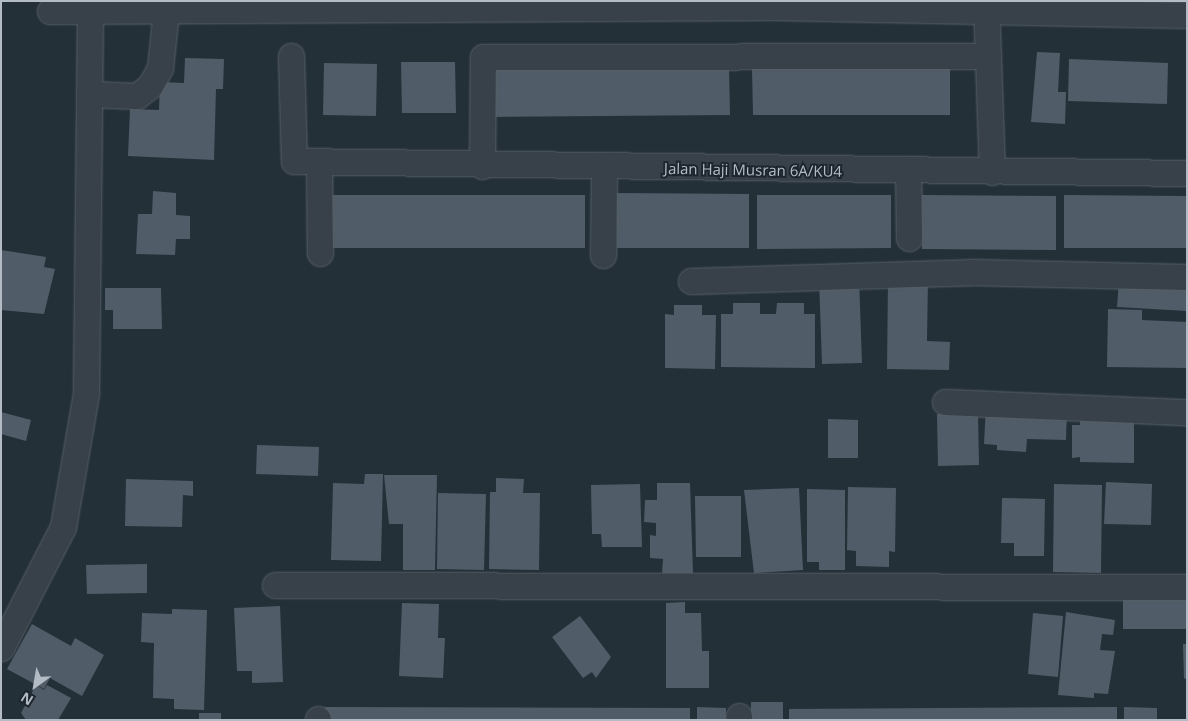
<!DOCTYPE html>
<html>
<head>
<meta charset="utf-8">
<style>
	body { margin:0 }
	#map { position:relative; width:1188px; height:721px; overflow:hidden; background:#243038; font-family:"Open Sans",sans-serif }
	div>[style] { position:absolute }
	.building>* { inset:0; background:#505c67 }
	.roads { filter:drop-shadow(0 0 1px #565f67) drop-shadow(0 0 1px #565f67) }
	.minor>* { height:25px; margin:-12.5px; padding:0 12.5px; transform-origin:12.5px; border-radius:12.5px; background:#384149 }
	span { translate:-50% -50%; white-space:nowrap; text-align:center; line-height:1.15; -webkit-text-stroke:4px #1d262e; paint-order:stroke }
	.street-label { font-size:15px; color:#b3bcc5 }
	.frame { position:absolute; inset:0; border:2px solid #b3bcc5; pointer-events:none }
	.north { position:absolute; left:10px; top:661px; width:50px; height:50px; -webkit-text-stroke:4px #1d262e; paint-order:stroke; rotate:212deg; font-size:14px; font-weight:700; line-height:20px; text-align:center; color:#b3bcc5 }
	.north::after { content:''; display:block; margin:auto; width:18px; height:22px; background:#b3bcc5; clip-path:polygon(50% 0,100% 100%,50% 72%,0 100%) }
</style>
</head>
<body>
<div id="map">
	<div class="building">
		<div style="clip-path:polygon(1037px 52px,1060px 53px,1058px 92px,1066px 92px,1065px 124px,1031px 122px)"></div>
		<div style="clip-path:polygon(185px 58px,224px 59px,223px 89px,216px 89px,214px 160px,128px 156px,130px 109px,159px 110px,160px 82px,184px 83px)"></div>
		<div style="clip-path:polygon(1069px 59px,1168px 63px,1167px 104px,1068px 101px)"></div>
		<div style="clip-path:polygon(401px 62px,455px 62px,456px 113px,402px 113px)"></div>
		<div style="clip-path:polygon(324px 63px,377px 64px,376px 116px,323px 115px)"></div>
		<div style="clip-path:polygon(729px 68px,730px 115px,490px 117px,490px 69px)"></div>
		<div style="clip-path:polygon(752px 69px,950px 69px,950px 115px,753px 115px)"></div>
		<div style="clip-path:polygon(153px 191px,176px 193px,176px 215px,190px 216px,190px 239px,176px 239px,175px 255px,136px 254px,138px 214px,152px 214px)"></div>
		<div style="clip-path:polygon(617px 193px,749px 194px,749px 248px,617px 248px)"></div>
		<div style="clip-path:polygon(332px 195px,585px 195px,585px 248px,332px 248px)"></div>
		<div style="clip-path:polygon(757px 195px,891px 195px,891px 248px,757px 249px)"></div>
		<div style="clip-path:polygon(922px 195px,1056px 196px,1056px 250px,922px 249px)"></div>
		<div style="clip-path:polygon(1064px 195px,1187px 196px,1187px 248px,1064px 248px)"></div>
		<div style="clip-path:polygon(1px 250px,46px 257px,44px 267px,55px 269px,44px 314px,1px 310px)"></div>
		<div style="clip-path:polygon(859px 278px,862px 363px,822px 364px,819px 279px)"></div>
		<div style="clip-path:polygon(888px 278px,928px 278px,927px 341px,950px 342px,949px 370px,887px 369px)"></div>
		<div style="clip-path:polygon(1119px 281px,1187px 285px,1187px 311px,1117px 307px)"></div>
		<div style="clip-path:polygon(105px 288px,161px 288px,162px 329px,113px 329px,113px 310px,105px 310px)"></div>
		<div style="clip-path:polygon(733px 303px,760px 303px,760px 314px,776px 314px,777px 303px,804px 303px,804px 314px,815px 314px,815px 368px,721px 367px,721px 314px,733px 314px)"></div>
		<div style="clip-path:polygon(674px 305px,702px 305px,702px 315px,716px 315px,715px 369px,665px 368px,665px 314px,674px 315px)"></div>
		<div style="clip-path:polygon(1108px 309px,1142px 310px,1142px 320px,1187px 322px,1187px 368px,1107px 367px)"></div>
		<div style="clip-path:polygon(986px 405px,1067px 409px,1066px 440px,1027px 439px,1026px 452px,997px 450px,997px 445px,984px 444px)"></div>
		<div style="clip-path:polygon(1px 412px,31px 420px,26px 441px,1px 434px)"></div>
		<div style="clip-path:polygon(978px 413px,979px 465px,938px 466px,937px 414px)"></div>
		<div style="clip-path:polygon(1080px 413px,1134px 414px,1134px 463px,1080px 462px,1080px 457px,1072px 458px,1072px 425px,1080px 425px)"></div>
		<div style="clip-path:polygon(828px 419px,858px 420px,858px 458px,828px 458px)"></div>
		<div style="clip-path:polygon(257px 445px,319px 447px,318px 476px,256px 474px)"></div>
		<div style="clip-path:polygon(365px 474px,383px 474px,381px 561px,331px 560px,333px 483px,364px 484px)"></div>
		<div style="clip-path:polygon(384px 475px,437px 475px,435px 570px,403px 570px,403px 524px,389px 524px)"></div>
		<div style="clip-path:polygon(496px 478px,524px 479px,523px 493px,540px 493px,539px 570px,489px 569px,490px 492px,496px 492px)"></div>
		<div style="clip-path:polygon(126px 479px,193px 481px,193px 496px,183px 495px,182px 527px,125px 526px)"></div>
		<div style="clip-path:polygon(1106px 482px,1152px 484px,1151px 525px,1104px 524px)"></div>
		<div style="clip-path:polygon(657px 483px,690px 483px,693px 573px,662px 573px,663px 559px,650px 558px,650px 535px,656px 536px,656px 523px,644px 522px,645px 500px,657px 500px)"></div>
		<div style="clip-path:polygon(640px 484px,642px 547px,602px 547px,601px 534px,592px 534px,591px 485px)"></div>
		<div style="clip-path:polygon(1054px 484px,1102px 485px,1101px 573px,1053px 572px)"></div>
		<div style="clip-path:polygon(848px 487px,896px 488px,895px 552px,889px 551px,889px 567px,856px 566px,856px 551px,847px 550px)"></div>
		<div style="clip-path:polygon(799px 488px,803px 570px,754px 573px,744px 490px)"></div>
		<div style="clip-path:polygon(807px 489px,845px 490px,845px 570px,819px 570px,819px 562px,807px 562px)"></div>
		<div style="clip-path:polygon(438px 493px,486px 494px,484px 570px,437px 569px)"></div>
		<div style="clip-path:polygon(695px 496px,741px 496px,741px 557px,696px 557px)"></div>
		<div style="clip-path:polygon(1002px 498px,1045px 499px,1044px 556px,1014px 556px,1014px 543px,1001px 543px)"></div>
		<div style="clip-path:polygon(147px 564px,147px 593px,87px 594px,86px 565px)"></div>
		<div style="clip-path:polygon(1123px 597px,1187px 597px,1187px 629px,1123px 629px)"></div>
		<div style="clip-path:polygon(685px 602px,685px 613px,701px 613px,702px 651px,709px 651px,709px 688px,666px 688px,666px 603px)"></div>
		<div style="clip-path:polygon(402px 603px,439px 604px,438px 638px,445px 638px,443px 678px,399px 676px)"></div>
		<div style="clip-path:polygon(280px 606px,283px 682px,252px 683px,252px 671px,237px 671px,234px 608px)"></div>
		<div style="clip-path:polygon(172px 609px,207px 610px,204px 710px,174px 709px,174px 699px,153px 698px,154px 643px,141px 642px,142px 613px,172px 614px)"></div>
		<div style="clip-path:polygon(1066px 612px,1115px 620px,1113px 635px,1102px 634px,1100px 650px,1115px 651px,1108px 694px,1094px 693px,1094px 698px,1058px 695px)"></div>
		<div style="clip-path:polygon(1033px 613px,1063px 616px,1058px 677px,1028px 674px)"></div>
		<div style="clip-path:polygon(580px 616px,611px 657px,596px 678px,592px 672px,583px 678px,552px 637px)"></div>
		<div style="clip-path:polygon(32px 624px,71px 646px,75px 638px,104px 655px,82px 696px,50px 678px,44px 689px,7px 669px)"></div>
		<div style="clip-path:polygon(1183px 644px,1187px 644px,1187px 678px,1184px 679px)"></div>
		<div style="clip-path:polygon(36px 685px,44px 690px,47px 685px,71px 698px,58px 720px,26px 720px,21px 713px)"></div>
		<div style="clip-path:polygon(751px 702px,783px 702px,783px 720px,751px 720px)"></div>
		<div style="clip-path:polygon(325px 707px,690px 708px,690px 720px,325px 720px)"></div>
		<div style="clip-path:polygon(697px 707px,726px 708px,726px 720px,697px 720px)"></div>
		<div style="clip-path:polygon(1117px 707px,1117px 720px,789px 720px,789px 709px)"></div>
		<div style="clip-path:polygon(1124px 707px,1157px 708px,1157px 720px,1124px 720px)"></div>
		<div style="clip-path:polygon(199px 713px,221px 713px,221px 720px,199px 720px)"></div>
	</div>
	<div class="roads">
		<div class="minor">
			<div style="left:986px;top:1px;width:171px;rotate:88deg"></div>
			<div style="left:50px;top:11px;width:725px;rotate:-0.32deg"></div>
			<div style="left:775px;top:7px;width:412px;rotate:1.1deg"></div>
			<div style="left:291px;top:56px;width:105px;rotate:88.4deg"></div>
			<div style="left:294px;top:161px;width:893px;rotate:0.77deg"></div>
			<div style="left:89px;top:94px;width:48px;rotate:2.4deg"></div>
			<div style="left:137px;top:96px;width:16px;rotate:-38deg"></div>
			<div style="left:150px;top:86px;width:21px;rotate:-61deg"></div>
			<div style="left:160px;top:68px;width:57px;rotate:-84deg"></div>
			<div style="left:319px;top:164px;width:89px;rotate:89.4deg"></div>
			<div style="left:482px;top:166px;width:109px;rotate:-89.5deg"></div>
			<div style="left:483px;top:57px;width:505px;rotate:-0.11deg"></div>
			<div style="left:908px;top:171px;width:67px;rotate:89.1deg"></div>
			<div style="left:603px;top:255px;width:87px;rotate:-89.3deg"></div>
			<div style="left:691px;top:281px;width:279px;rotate:-1.8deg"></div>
			<div style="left:970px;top:272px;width:217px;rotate:1.3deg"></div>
			<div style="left:945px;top:402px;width:242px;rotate:2.4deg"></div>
			<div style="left:275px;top:585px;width:912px;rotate:0.13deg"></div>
			<div style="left:1px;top:648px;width:136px;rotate:-62.9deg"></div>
			<div style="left:63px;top:527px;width:135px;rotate:-80.2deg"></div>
			<div style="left:86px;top:394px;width:382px;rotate:-89.4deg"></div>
			<div style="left:739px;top:716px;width:4px;rotate:90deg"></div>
			<div style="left:318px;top:720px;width:1px;rotate:-90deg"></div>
		</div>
	</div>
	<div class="street-label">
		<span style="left:753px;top:170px;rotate:1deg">Jalan Haji Musran 6A/KU4</span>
	</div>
	<div class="frame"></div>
	<div class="north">N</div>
</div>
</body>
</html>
